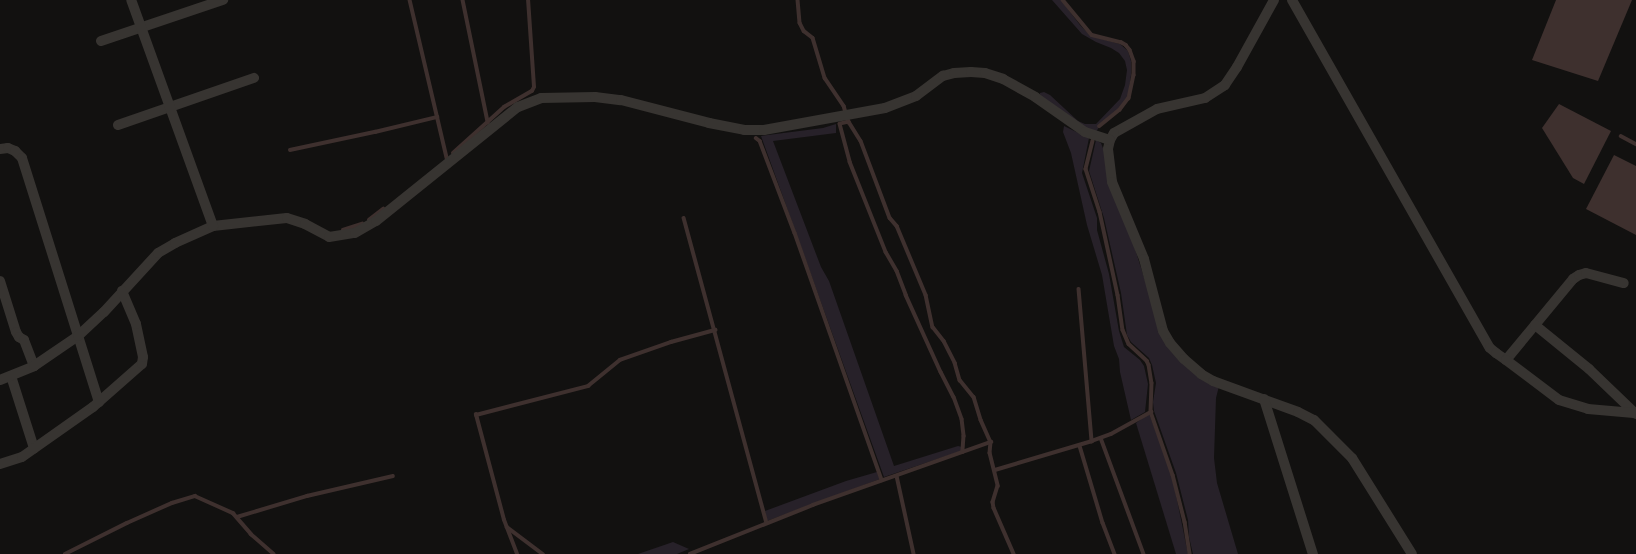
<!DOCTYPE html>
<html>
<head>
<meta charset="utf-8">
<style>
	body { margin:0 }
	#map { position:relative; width:1636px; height:554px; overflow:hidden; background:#121110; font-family:Quicksand,sans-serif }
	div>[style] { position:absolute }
	.green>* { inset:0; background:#272129 }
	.water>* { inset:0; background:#3e302e }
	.stream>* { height:3.5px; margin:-1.75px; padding:0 1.75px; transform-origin:1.75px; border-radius:1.75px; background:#3e302e }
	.street>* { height:10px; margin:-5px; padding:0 5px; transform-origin:5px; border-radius:5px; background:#373431 }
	span { translate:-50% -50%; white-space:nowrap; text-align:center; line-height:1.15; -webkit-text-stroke:4px #0d0c0b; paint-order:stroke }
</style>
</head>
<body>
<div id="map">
	<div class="green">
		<div style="clip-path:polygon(1052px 0,1061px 0,1080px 25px,1091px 36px,1120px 44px,1128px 51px,1131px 61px,1131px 75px,1128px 97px,1124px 104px,1101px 124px,1096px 132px,1084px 129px,1039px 96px,1040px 93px,1044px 92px,1050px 95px,1078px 121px,1085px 124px,1096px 124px,1120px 99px,1125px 85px,1127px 70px,1125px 61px,1119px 53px,1111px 48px,1096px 42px,1082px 34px)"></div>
		<div style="clip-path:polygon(836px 124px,836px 133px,773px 141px,821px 267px,829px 281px,894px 466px,958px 446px,962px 447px,961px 451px,884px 477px,761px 136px,823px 128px)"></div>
		<div style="clip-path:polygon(1064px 126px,1089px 138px,1082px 173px,1097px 218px,1097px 230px,1109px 274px,1119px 331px,1124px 347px,1140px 360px,1144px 366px,1148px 384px,1145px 412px,1131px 420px,1120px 372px,1119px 359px,1114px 346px,1102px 275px,1087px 225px,1071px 153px,1063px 132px)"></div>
		<div style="clip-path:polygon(1096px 140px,1101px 143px,1104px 151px,1162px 334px,1219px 386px,1216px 398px,1214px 458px,1217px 483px,1238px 554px,1193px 554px,1189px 537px,1188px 520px,1176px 473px,1154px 411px,1153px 402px,1156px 383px,1152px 365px,1149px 358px,1131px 342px,1127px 335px,1121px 293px,1104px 218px,1089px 171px)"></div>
		<div style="clip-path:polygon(1149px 413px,1172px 475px,1188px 554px,1176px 554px,1136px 423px)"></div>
		<div style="clip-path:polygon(877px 472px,880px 479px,767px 521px,765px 511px,846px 481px)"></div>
		<div style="clip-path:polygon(673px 542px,689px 549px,677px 554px,638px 554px)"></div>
	</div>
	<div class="water">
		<div style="clip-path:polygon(1556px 0,1632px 0,1598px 81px,1532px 60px)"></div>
		<div style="clip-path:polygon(1559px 104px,1611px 131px,1584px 184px,1573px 178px,1542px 128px)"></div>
		<div style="clip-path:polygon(1614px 155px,1636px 166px,1636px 235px,1586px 209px)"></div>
	</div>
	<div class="stream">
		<div style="left:410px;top:0;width:162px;rotate:76.8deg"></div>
		<div style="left:463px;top:0;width:125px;rotate:78.4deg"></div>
		<div style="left:798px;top:0;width:23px;rotate:85deg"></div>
		<div style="left:800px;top:23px;width:9px;rotate:63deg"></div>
		<div style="left:804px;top:31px;width:11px;rotate:38deg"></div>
		<div style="left:813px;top:38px;width:42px;rotate:73.3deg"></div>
		<div style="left:825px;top:78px;width:34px;rotate:56deg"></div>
		<div style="left:844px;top:106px;width:17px;rotate:73deg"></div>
		<div style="left:849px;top:122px;width:22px;rotate:58deg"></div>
		<div style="left:861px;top:141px;width:82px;rotate:69.4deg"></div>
		<div style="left:890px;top:218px;width:11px;rotate:49deg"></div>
		<div style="left:897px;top:226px;width:75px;rotate:67.2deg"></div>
		<div style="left:926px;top:295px;width:33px;rotate:78deg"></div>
		<div style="left:933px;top:327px;width:18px;rotate:52deg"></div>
		<div style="left:944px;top:341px;width:25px;rotate:63deg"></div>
		<div style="left:955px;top:363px;width:18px;rotate:74deg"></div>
		<div style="left:960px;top:380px;width:22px;rotate:51deg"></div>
		<div style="left:974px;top:397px;width:24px;rotate:73deg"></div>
		<div style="left:981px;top:420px;width:24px;rotate:66deg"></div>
		<div style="left:991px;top:442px;width:11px;rotate:95deg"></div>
		<div style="left:990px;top:453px;width:34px;rotate:76deg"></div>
		<div style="left:998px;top:486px;width:17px;rotate:107deg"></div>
		<div style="left:993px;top:502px;width:6px;rotate:81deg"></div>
		<div style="left:994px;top:508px;width:50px;rotate:66.5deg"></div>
		<div style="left:1063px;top:0;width:45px;rotate:50.4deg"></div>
		<div style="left:1092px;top:35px;width:30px;rotate:14deg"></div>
		<div style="left:1121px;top:42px;width:6px;rotate:31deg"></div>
		<div style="left:1126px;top:45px;width:6px;rotate:51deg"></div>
		<div style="left:1130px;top:50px;width:12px;rotate:70deg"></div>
		<div style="left:1134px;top:61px;width:14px;rotate:90deg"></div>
		<div style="left:1134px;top:75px;width:24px;rotate:102deg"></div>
		<div style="left:1129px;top:98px;width:15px;rotate:127deg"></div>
		<div style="left:1120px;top:110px;width:26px;rotate:141deg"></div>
		<div style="left:849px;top:122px;width:9px;rotate:167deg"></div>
		<div style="left:840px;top:124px;width:39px;rotate:75deg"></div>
		<div style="left:850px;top:162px;width:97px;rotate:68.2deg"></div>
		<div style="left:886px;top:252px;width:22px;rotate:60deg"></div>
		<div style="left:897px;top:271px;width:26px;rotate:69deg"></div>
		<div style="left:906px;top:295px;width:85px;rotate:65.6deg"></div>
		<div style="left:941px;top:372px;width:28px;rotate:63deg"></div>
		<div style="left:954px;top:397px;width:23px;rotate:70deg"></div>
		<div style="left:962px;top:419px;width:17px;rotate:83deg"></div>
		<div style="left:964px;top:436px;width:16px;rotate:94deg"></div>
		<div style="left:1621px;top:136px;width:17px;rotate:28deg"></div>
		<div style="left:756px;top:138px;width:5px;rotate:37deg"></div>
		<div style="left:760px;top:141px;width:98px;rotate:69.2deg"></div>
		<div style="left:795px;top:233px;width:262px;rotate:70.6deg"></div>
		<div style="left:1093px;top:141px;width:29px;rotate:104deg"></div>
		<div style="left:1086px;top:169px;width:45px;rotate:72deg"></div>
		<div style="left:1100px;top:212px;width:85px;rotate:77.8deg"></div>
		<div style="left:1118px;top:295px;width:35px;rotate:82deg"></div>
		<div style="left:1123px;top:330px;width:15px;rotate:67deg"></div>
		<div style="left:1129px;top:344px;width:25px;rotate:43deg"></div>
		<div style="left:1147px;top:361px;width:4px;rotate:63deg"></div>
		<div style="left:1149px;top:365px;width:18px;rotate:81deg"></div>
		<div style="left:1152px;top:383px;width:29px;rotate:92deg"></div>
		<div style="left:1151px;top:412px;width:67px;rotate:70.8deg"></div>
		<div style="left:1173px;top:475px;width:49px;rotate:75.7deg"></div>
		<div style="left:1185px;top:522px;width:32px;rotate:81deg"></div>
		<div style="left:290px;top:150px;width:87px;rotate:-12deg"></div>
		<div style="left:375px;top:132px;width:64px;rotate:-13.6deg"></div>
		<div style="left:453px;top:153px;width:69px;rotate:-42deg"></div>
		<div style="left:504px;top:107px;width:32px;rotate:-30deg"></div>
		<div style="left:532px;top:91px;width:4px;rotate:-63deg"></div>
		<div style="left:534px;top:87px;width:87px;rotate:-93.9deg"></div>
		<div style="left:684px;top:218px;width:316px;rotate:74.8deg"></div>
		<div style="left:369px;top:220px;width:18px;rotate:-38deg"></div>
		<div style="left:343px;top:230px;width:20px;rotate:-18deg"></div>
		<div style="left:1079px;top:289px;width:153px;rotate:85.1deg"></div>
		<div style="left:1101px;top:438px;width:124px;rotate:69.7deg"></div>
		<div style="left:1080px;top:446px;width:80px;rotate:73.4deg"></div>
		<div style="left:1103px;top:523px;width:33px;rotate:69deg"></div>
		<div style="left:995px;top:470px;width:101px;rotate:-16.6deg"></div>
		<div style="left:1092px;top:441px;width:20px;rotate:-20deg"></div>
		<div style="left:1111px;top:434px;width:46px;rotate:-28.8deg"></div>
		<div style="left:897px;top:476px;width:80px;rotate:77.7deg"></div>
		<div style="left:237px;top:517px;width:73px;rotate:-16.7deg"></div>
		<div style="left:307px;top:496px;width:88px;rotate:-13.1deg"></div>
		<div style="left:507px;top:527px;width:45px;rotate:36.9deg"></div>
		<div style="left:65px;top:554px;width:69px;rotate:-26.6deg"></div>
		<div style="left:127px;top:523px;width:49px;rotate:-24deg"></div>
		<div style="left:172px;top:503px;width:24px;rotate:-17deg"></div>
		<div style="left:195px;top:496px;width:42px;rotate:24.1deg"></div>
		<div style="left:233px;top:513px;width:28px;rotate:49deg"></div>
		<div style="left:251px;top:534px;width:30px;rotate:41deg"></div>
		<div style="left:517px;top:554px;width:36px;rotate:-111deg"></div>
		<div style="left:504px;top:520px;width:109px;rotate:-104.9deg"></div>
		<div style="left:476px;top:415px;width:116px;rotate:-14.5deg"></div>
		<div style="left:588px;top:386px;width:41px;rotate:-39.1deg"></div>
		<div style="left:620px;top:360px;width:54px;rotate:-19.4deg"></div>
		<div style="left:671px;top:342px;width:46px;rotate:-15.3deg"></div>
		<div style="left:690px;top:554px;width:132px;rotate:-21.7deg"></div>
		<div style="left:813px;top:505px;width:189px;rotate:-19.5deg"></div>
	</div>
	<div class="street">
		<div style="left:1274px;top:0;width:77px;rotate:118.9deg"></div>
		<div style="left:1237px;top:67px;width:22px;rotate:124deg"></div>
		<div style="left:1225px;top:85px;width:24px;rotate:147deg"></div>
		<div style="left:1205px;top:98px;width:49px;rotate:167.1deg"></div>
		<div style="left:1157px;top:109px;width:49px;rotate:150.8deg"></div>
		<div style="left:1114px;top:133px;width:8px;rotate:120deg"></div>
		<div style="left:1110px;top:140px;width:9px;rotate:103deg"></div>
		<div style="left:1108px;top:149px;width:33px;rotate:83deg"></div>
		<div style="left:1112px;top:182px;width:83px;rotate:67.4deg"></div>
		<div style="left:1144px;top:259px;width:74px;rotate:75.2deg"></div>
		<div style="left:1163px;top:331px;width:14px;rotate:60deg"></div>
		<div style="left:1170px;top:343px;width:21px;rotate:49deg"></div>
		<div style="left:1184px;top:359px;width:23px;rotate:41deg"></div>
		<div style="left:1201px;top:374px;width:14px;rotate:30deg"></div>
		<div style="left:1213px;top:381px;width:90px;rotate:20deg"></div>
		<div style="left:1298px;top:412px;width:18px;rotate:27deg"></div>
		<div style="left:1314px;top:420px;width:54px;rotate:45deg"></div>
		<div style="left:1352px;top:458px;width:113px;rotate:58deg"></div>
		<div style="left:1292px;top:0;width:400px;rotate:60.4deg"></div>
		<div style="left:1490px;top:348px;width:8px;rotate:40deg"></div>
		<div style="left:1496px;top:353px;width:12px;rotate:35deg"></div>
		<div style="left:1506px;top:360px;width:105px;rotate:-50.4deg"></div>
		<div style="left:1573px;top:279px;width:7px;rotate:-34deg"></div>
		<div style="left:1579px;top:275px;width:7px;rotate:-16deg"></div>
		<div style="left:1586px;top:273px;width:39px;rotate:15deg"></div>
		<div style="left:101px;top:41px;width:129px;rotate:-18.6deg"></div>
		<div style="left:118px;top:125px;width:144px;rotate:-19.1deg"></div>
		<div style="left:0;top:149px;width:8px;rotate:-7deg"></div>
		<div style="left:8px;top:148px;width:8px;rotate:23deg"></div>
		<div style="left:15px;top:151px;width:10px;rotate:45deg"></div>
		<div style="left:22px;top:158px;width:256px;rotate:72.5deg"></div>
		<div style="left:213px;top:226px;width:74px;rotate:-6.2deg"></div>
		<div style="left:287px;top:218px;width:19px;rotate:18deg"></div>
		<div style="left:305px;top:224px;width:27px;rotate:28deg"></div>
		<div style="left:329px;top:237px;width:26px;rotate:-9deg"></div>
		<div style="left:355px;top:233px;width:24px;rotate:-30deg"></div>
		<div style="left:376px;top:221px;width:182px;rotate:-38.8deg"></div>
		<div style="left:518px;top:107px;width:25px;rotate:-21deg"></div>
		<div style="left:541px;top:98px;width:54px;rotate:-1.1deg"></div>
		<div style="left:595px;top:97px;width:26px;rotate:7deg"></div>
		<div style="left:621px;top:100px;width:91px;rotate:14.6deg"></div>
		<div style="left:709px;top:123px;width:36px;rotate:11deg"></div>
		<div style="left:744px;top:130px;width:20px"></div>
		<div style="left:764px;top:130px;width:123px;rotate:-10.3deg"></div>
		<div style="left:885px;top:108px;width:33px;rotate:-21deg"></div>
		<div style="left:916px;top:96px;width:34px;rotate:-37deg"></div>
		<div style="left:943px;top:76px;width:11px;rotate:-15deg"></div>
		<div style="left:954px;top:73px;width:17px;rotate:-3deg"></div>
		<div style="left:971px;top:72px;width:14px;rotate:4deg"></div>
		<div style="left:985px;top:73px;width:19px;rotate:18deg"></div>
		<div style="left:1003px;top:79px;width:37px;rotate:29deg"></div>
		<div style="left:1035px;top:97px;width:61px;rotate:35deg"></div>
		<div style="left:1085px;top:132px;width:26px;rotate:18deg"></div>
		<div style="left:0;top:281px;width:53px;rotate:72.6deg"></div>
		<div style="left:16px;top:332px;width:6px;rotate:59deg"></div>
		<div style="left:19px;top:337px;width:6px;rotate:31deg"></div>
		<div style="left:24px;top:340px;width:28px;rotate:69deg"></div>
		<div style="left:1535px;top:325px;width:70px;rotate:39.2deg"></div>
		<div style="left:1589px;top:369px;width:65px;rotate:43.8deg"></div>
		<div style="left:1506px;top:360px;width:66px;rotate:37deg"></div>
		<div style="left:1559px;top:400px;width:30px;rotate:17deg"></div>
		<div style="left:1588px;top:409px;width:46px;rotate:5deg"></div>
		<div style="left:11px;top:376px;width:76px;rotate:72.3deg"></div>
		<div style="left:0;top:380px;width:37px;rotate:-22deg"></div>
		<div style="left:34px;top:366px;width:53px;rotate:-34.3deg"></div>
		<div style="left:78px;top:336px;width:35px;rotate:-43deg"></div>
		<div style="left:104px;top:312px;width:80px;rotate:-47.5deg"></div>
		<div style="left:158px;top:253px;width:20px;rotate:-30deg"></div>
		<div style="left:175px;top:243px;width:42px;rotate:-24.1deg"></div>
		<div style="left:213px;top:226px;width:240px;rotate:-109.9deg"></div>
		<div style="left:1264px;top:399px;width:163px;rotate:72.5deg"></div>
		<div style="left:0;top:464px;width:23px;rotate:-18deg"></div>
		<div style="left:22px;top:457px;width:87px;rotate:-35.2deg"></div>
		<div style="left:93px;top:407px;width:65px;rotate:-41.3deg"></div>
		<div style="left:142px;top:364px;width:7px;rotate:-82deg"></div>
		<div style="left:143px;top:357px;width:34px;rotate:-102deg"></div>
		<div style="left:136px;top:324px;width:36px;rotate:-113deg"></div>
	</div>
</div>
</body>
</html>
